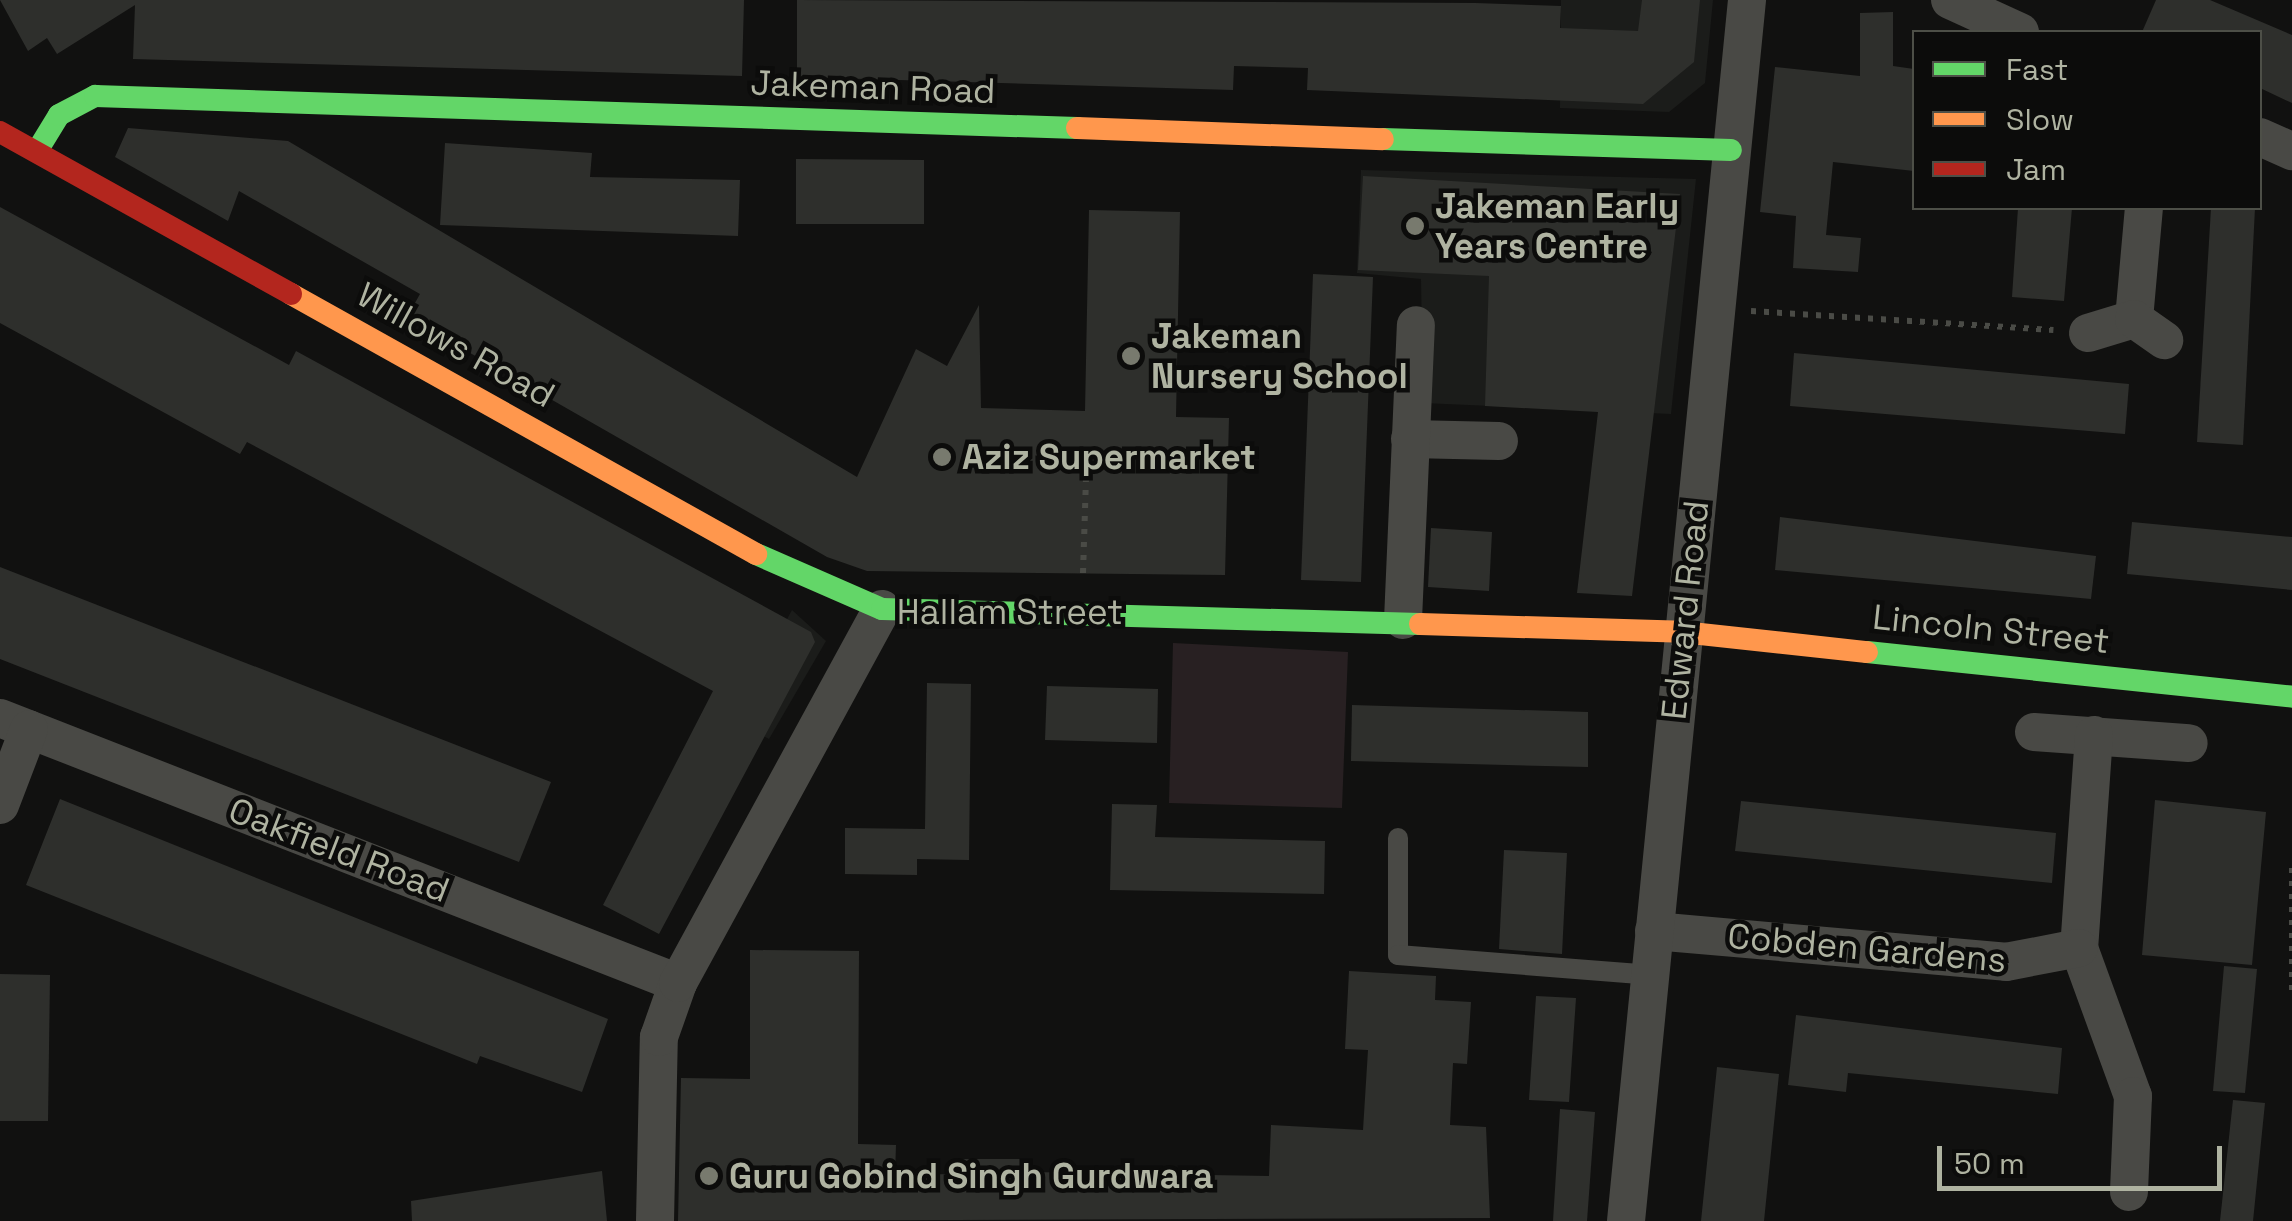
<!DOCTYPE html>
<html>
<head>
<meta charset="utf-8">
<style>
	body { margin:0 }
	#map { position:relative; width:2292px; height:1221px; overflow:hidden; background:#111110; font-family:"Space Grotesk",sans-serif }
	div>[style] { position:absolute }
	.built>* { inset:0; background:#1b1c1a }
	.green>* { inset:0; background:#282022 }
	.building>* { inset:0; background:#2e2f2c }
	.path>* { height:6px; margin-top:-3px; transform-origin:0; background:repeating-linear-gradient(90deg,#4a4b46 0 5px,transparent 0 13px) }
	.lane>* { height:20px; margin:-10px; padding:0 10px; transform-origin:10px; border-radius:10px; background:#494945 }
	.street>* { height:38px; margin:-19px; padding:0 19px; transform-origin:19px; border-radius:19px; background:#494945 }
	.fast>* { height:22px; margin:-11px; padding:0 11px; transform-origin:11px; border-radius:11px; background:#63d668 }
	.slow>* { height:22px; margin:-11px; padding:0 11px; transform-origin:11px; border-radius:11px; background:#ff974d }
	.jam>* { height:22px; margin:-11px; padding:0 11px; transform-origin:11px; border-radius:11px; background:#b3261e }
	.dots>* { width:28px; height:28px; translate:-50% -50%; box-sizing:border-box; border:5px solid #0c0c0b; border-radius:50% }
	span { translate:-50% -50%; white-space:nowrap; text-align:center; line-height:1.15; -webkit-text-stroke:9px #0c0c0b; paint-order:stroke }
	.street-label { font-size:35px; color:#afb3a1 }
	.poi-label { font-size:35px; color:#afb3a1; font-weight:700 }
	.left { translate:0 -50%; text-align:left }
	.legend { position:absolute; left:1912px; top:30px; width:350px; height:180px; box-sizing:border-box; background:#0c0c0b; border:2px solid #4d4f47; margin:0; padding:12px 18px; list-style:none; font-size:30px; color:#afb3a1 }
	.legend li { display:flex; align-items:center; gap:20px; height:50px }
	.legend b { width:50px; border:2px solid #4d4f47 }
	.scale { position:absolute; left:1937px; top:1146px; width:285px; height:45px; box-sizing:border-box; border:5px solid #afb3a1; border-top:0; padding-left:12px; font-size:30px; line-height:35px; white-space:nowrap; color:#afb3a1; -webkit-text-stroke:8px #0c0c0b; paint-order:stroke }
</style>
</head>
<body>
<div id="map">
	<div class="built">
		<div style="clip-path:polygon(1561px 0,1713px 0,1705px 83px,1669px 112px,1560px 108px)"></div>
		<div style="clip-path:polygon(1361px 170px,1696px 179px,1671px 414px,1423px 403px,1421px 279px,1357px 273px)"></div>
		<div style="clip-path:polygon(792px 610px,826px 641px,769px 739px,732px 719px)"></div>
	</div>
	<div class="green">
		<div style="clip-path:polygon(1173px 643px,1348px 652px,1342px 808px,1169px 803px)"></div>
	</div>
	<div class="building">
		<div style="clip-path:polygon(0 0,744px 0,742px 76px,133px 59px,135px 5px,57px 54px,47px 38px,28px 51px)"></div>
		<div style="clip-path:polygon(797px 0,1475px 3px,1561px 6px,1560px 28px,1638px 31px,1642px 0,1700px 0,1694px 62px,1643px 104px,1307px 90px,1308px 68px,1234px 66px,1233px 90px,797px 77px)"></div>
		<div style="clip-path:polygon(2156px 0,2210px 0,2292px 35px,2292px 103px,2260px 88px,2260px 32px,2142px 32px)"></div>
		<div style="clip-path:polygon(1893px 12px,1893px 66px,1914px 69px,1914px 171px,1833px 162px,1826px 235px,1861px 238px,1858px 272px,1793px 268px,1796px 216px,1760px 212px,1775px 67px,1860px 76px,1860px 13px)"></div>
		<div style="clip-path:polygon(128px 128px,288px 141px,857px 477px,916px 349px,947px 366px,979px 305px,981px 408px,1085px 411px,1089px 210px,1180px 212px,1176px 417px,1229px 418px,1225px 575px,867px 571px,827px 557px,407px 317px,420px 294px,239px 191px,228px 221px,115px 157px)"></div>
		<div style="clip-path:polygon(445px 143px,592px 153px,590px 177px,740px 180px,738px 236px,440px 225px)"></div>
		<div style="clip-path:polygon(796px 159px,924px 160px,924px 224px,796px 224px)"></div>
		<div style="clip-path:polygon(1363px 176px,1680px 194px,1632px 596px,1577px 593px,1598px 412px,1485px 406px,1489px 276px,1358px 270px)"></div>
		<div style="clip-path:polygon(0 207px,289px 365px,296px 351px,811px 632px,815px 642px,659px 934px,603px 905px,713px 691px,247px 442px,240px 454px,0 323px)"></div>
		<div style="clip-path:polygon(2018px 208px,2072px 208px,2064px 301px,2012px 297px)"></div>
		<div style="clip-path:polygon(2211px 208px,2255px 208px,2243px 445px,2197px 442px)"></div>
		<div style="clip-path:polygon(1313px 274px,1373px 277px,1361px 582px,1301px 580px)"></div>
		<div style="clip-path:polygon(1794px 353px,2129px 384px,2125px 434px,1790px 406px)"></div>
		<div style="clip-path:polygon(1780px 517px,2096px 556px,2091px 599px,1775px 570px)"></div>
		<div style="clip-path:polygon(2132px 522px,2292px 537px,2292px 590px,2127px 574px)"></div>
		<div style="clip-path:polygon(1431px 528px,1492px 532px,1489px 591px,1428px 587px)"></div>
		<div style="clip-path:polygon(0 567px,551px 782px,519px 862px,0 659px)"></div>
		<div style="clip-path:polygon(927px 683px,971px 684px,969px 860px,917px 859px,917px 875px,845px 874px,845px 828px,925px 829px)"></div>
		<div style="clip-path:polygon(1047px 686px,1158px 689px,1157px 743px,1045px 740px)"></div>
		<div style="clip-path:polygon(1352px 705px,1588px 712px,1588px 767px,1351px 761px)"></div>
		<div style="clip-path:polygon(60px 799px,608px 1019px,582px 1092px,480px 1056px,477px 1064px,26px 885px)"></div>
		<div style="clip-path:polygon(2155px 800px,2266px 812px,2252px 965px,2142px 955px)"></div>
		<div style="clip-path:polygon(1741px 801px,2056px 833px,2052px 883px,1735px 851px)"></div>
		<div style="clip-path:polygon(1112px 804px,1157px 805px,1155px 837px,1325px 841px,1324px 894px,1110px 890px)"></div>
		<div style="clip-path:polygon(1504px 850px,1567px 853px,1562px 954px,1499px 949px)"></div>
		<div style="clip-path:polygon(750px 950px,859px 951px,858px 1144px,896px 1145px,895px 1175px,955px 1174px,955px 1159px,1031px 1159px,1030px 1172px,1269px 1176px,1271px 1125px,1363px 1130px,1368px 1050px,1345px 1049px,1349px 971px,1436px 976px,1435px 1000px,1471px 1002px,1467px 1064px,1453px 1063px,1450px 1125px,1486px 1127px,1490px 1218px,678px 1221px,681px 1078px,750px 1079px)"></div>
		<div style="clip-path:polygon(2224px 966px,2257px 969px,2245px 1093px,2213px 1091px)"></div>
		<div style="clip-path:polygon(0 974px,50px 975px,48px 1121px,0 1121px)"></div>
		<div style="clip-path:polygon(1536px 996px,1576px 998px,1569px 1102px,1529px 1100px)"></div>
		<div style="clip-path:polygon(1796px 1015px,2062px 1048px,2058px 1094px,1848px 1073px,1846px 1092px,1788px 1085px)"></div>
		<div style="clip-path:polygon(1717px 1067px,1779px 1074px,1764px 1221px,1701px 1221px)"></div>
		<div style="clip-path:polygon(2233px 1100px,2265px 1103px,2253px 1221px,2220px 1221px)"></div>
		<div style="clip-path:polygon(1560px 1109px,1595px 1112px,1587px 1221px,1553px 1221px)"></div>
		<div style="clip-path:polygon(602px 1171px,607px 1221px,412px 1221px,411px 1201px)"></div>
	</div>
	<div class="path">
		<div style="left:1751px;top:311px;width:303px;rotate:3.6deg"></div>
		<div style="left:1083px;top:573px;width:128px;rotate:-88.2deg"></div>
		<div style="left:2292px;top:868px;width:128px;rotate:90deg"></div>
	</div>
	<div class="lane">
		<div style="left:1398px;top:838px;width:117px;rotate:90deg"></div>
		<div style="left:1398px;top:955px;width:255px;rotate:4.5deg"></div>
	</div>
	<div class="street">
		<div style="left:1950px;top:0;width:77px;rotate:24.6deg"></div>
		<div style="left:2260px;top:137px;width:35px;rotate:24deg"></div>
		<div style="left:2134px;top:319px;width:111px;rotate:-84.9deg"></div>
		<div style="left:2088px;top:333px;width:48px;rotate:-16.9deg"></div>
		<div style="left:2134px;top:319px;width:37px;rotate:35deg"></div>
		<div style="left:1410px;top:439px;width:89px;rotate:1.3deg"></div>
		<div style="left:1403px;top:620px;width:295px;rotate:-87.5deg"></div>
		<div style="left:0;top:718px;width:728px;rotate:21.35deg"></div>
		<div style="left:2034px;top:732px;width:155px;rotate:4.1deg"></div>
		<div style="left:2094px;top:735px;width:214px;rotate:94deg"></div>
		<div style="left:2079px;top:948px;width:158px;rotate:70deg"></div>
		<div style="left:2133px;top:1096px;width:96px;rotate:92.4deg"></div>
		<div style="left:0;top:805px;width:81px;rotate:-69.1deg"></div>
		<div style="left:1654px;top:931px;width:353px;rotate:5deg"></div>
		<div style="left:2006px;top:962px;width:74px;rotate:-10.9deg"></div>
		<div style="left:655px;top:1221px;width:184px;rotate:-88.8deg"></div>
		<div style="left:659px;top:1037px;width:57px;rotate:-70.6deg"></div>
		<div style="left:678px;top:983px;width:426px;rotate:-61.4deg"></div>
		<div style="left:1626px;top:1221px;width:1227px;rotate:-84.34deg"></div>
	</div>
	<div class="fast">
		<div style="left:1383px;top:139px;width:348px;rotate:1.8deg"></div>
		<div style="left:37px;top:151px;width:42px;rotate:-58.6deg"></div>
		<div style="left:59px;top:115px;width:41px;rotate:-27.8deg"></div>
		<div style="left:95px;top:96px;width:983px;rotate:1.87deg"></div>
		<div style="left:756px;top:554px;width:137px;rotate:23.6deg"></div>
		<div style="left:882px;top:609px;width:538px;rotate:1.6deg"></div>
		<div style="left:1867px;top:652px;width:427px;rotate:6deg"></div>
	</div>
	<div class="slow">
		<div style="left:1077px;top:128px;width:306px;rotate:2.1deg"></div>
		<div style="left:291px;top:294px;width:533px;rotate:29.21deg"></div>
		<div style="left:1420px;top:624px;width:262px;rotate:1.7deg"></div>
		<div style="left:1682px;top:632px;width:186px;rotate:6.2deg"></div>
	</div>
	<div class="jam">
		<div style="left:0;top:132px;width:333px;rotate:29.1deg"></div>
	</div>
	<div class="dots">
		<div style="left:1415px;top:226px;background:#787a6e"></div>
		<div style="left:1131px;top:356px;background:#787a6e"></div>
		<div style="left:942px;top:457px;background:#787a6e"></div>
		<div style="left:709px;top:1176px;background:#787a6e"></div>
	</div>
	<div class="street-label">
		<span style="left:873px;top:87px;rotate:2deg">Jakeman Road</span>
		<span style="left:456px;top:345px;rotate:29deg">Willows Road</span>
		<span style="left:1685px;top:610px;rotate:-84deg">Edward Road</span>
		<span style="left:1010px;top:612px">Hallam Street</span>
		<span style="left:1991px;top:629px;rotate:6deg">Lincoln Street</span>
		<span style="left:339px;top:850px;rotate:21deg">Oakfield Road</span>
		<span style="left:1867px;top:948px;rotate:5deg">Cobden Gardens</span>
	</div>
	<div class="poi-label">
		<span class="left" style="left:1435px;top:226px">Jakeman Early<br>Years Centre</span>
		<span class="left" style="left:1151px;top:356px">Jakeman<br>Nursery School</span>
		<span class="left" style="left:962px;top:457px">Aziz Supermarket</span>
		<span class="left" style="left:729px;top:1176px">Guru Gobind Singh Gurdwara</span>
	</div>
	<ul class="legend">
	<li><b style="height:12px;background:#63d668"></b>Fast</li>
	<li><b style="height:12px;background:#ff974d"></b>Slow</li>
	<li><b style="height:12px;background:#b3261e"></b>Jam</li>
	</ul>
	<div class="scale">50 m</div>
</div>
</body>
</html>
